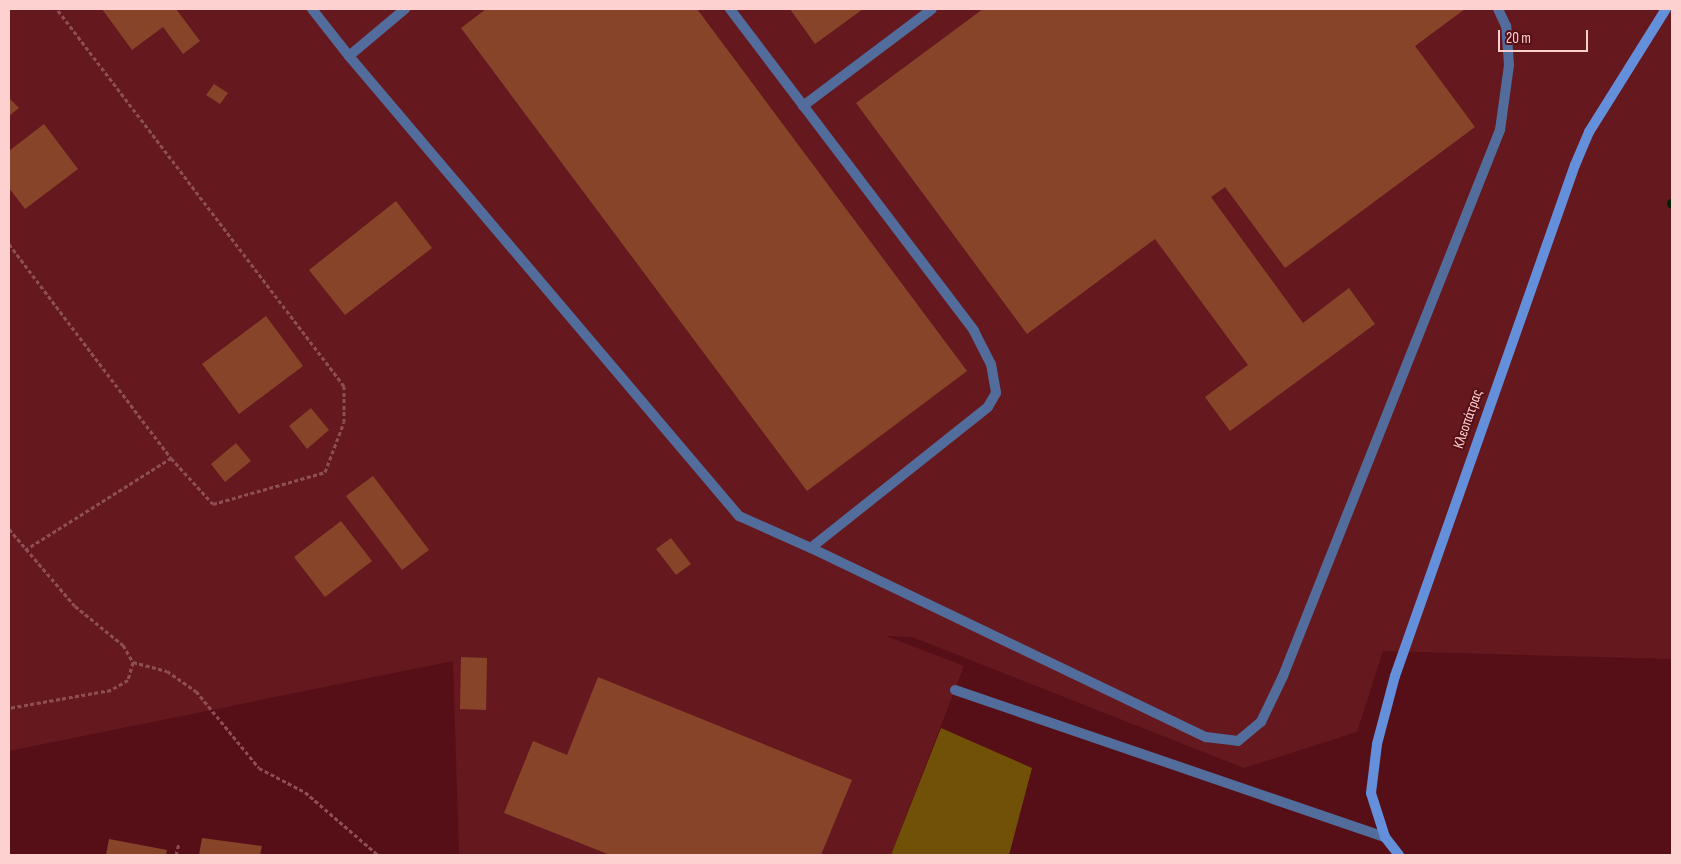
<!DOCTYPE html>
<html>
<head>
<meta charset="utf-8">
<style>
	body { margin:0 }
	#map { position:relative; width:1681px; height:864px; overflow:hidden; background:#560f16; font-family:"Sofia Sans Condensed",sans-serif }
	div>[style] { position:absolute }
	.built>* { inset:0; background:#66181f }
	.green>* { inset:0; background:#715107 }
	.stream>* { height:9px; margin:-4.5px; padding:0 4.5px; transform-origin:4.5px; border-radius:4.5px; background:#022100 }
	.building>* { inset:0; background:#884429 }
	.path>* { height:3px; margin-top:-1.5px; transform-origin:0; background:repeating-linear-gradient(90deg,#8d4f53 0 4px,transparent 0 6.5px) }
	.lane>* { height:10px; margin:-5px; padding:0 5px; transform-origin:5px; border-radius:5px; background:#526d9c }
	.street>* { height:10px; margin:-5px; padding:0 5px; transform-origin:5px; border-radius:5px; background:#526d9c }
	.secondary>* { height:10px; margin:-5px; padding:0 5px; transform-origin:5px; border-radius:5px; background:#648fda }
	span { translate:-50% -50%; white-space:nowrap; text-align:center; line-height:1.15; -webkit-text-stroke:4px #560f16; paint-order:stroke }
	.street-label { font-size:15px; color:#fdd1cf }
	.frame { position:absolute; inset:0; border:10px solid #fdd1cf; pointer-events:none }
	.scale { position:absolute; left:1498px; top:30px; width:90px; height:22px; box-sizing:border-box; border:2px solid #fdd1cf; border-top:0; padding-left:6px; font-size:15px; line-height:18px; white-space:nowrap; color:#fdd1cf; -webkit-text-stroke:4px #560f16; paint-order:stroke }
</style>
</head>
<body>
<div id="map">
	<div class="built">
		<div style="clip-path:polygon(9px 9px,1672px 9px,1672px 659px,1383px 651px,1357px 732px,1244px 768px,912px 637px,886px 636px,964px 666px,891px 855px,459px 855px,453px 661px,9px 751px)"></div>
	</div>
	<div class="green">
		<div style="clip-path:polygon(941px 728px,1032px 768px,1009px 855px,891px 855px)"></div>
	</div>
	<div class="stream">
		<div style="left:1671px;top:203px;width:1px;rotate:45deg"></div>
	</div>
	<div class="building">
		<div style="clip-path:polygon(102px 9px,176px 9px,200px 41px,183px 54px,163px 27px,132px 50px)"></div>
		<div style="clip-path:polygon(486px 9px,697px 9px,967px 371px,807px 491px,461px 28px)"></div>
		<div style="clip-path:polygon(790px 9px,863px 9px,815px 44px)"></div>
		<div style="clip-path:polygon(983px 9px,1465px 9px,1415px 46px,1475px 127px,1285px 268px,1225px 187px,1211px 197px,1303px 323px,1349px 288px,1375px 324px,1230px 431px,1205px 397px,1248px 365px,1155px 239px,1027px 334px,856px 103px)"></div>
		<div style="clip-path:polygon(214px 84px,228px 93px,220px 104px,206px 95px)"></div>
		<div style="clip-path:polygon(9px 98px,19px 108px,9px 116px)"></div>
		<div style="clip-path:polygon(44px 124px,78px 169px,25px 209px,9px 188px,9px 151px)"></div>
		<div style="clip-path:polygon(396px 201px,432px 248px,345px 315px,309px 270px)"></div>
		<div style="clip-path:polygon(266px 316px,303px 366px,239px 414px,202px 364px)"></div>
		<div style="clip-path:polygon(311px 408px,329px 430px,307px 449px,289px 426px)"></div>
		<div style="clip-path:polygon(236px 443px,251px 461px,225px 482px,211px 464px)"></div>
		<div style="clip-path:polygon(373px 476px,429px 550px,402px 570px,346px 496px)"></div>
		<div style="clip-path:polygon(341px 521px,372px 561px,325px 597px,294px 557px)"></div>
		<div style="clip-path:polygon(671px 538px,691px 564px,676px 575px,656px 549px)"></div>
		<div style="clip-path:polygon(461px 657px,487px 658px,486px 710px,460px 709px)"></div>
		<div style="clip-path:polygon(598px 677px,852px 780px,821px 855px,610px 855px,504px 813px,533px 741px,567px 755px)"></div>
		<div style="clip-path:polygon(202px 838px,262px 846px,260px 855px,199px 855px)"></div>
		<div style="clip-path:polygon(109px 839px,167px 850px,166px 855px,106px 855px)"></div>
	</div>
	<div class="path">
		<div style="left:9px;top:244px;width:268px;rotate:52.9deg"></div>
		<div style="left:171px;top:458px;width:62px;rotate:47.6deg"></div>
		<div style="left:213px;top:504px;width:116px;rotate:-15.9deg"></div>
		<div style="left:325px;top:472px;width:53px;rotate:-69.2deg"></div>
		<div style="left:344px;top:422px;width:36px;rotate:-90deg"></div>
		<div style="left:344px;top:386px;width:474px;rotate:-127.3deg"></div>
		<div style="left:9px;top:529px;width:101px;rotate:49.4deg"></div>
		<div style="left:75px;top:606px;width:62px;rotate:39.1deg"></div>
		<div style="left:123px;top:645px;width:20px;rotate:60deg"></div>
		<div style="left:133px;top:662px;width:19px;rotate:106deg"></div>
		<div style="left:128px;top:680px;width:20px;rotate:150deg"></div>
		<div style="left:111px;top:690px;width:104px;rotate:170deg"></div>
		<div style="left:25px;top:550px;width:173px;rotate:-32.2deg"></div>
		<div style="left:133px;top:662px;width:35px;rotate:15deg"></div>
		<div style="left:167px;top:671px;width:35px;rotate:35deg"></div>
		<div style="left:196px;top:691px;width:99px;rotate:50.7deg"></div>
		<div style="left:259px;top:768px;width:52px;rotate:27.6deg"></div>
		<div style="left:305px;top:792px;width:96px;rotate:40.8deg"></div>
		<div style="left:176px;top:855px;width:12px;rotate:-76deg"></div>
	</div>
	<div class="lane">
		<div style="left:405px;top:9px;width:73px;rotate:140deg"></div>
		<div style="left:349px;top:56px;width:603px;rotate:49.71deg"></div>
		<div style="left:739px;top:516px;width:79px;rotate:24deg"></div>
		<div style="left:730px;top:9px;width:404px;rotate:52.8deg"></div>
		<div style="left:974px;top:331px;width:37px;rotate:63deg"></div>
		<div style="left:991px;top:364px;width:29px;rotate:80deg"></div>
		<div style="left:996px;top:393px;width:16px;rotate:120deg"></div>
		<div style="left:988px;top:407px;width:226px;rotate:141.5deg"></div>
		<div style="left:811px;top:548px;width:438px;rotate:25.6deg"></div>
		<div style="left:1206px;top:737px;width:32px;rotate:7deg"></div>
		<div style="left:1238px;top:741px;width:30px;rotate:-40deg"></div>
		<div style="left:1261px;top:722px;width:51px;rotate:-64.4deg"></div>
		<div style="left:1283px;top:676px;width:588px;rotate:-68.33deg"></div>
		<div style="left:1500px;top:130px;width:66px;rotate:-82.1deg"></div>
		<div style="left:1509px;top:65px;width:39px;rotate:-94deg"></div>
		<div style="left:1506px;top:26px;width:19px;rotate:-115deg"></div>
		<div style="left:803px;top:106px;width:161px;rotate:-36.9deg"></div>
	</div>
	<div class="street">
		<div style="left:312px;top:9px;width:60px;rotate:51.8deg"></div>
		<div style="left:955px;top:690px;width:454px;rotate:18.9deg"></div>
	</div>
	<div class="secondary">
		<div style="left:1399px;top:855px;width:23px;rotate:-128deg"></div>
		<div style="left:1385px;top:837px;width:46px;rotate:-107.7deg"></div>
		<div style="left:1371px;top:793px;width:49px;rotate:-83deg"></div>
		<div style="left:1377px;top:744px;width:70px;rotate:-75.2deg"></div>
		<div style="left:1395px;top:676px;width:542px;rotate:-70.6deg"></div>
		<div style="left:1575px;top:165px;width:36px;rotate:-67deg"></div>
		<div style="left:1589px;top:132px;width:145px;rotate:-58deg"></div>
	</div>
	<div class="street-label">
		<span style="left:1468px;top:419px;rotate:-71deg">Κλεοπάτρας</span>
	</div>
	<div class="frame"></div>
	<div class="scale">20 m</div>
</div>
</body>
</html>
